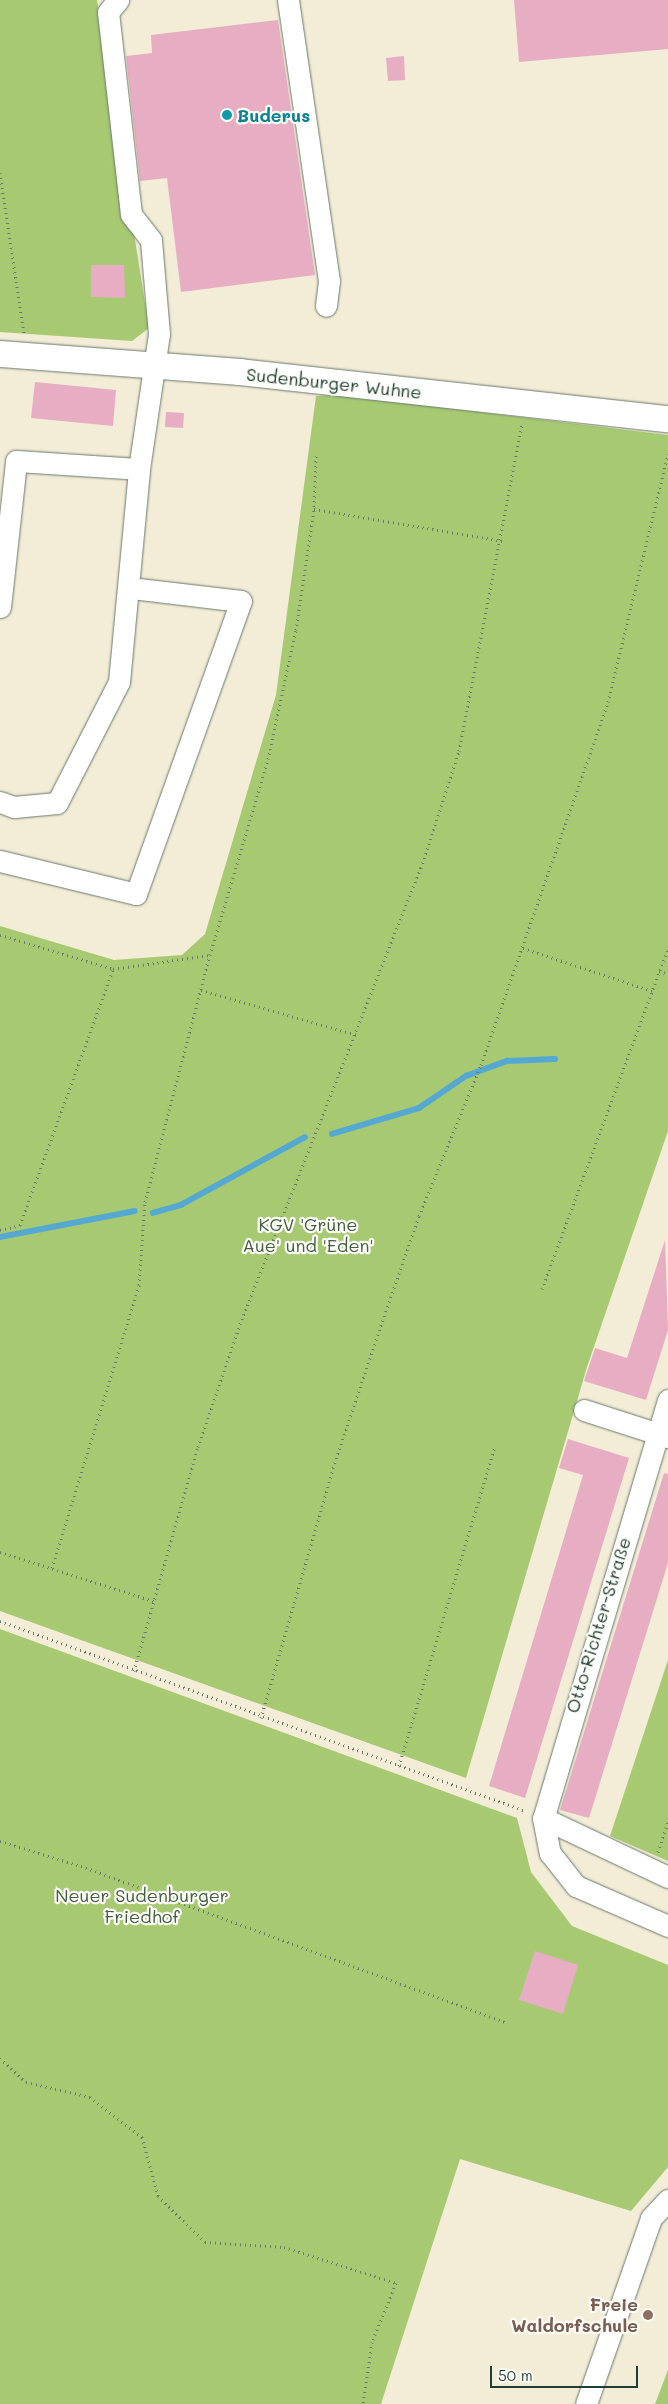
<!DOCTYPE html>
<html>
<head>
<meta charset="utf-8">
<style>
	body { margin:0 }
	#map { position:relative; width:668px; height:2404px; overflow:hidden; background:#f3ecd7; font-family:Mali,sans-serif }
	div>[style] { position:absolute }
	.green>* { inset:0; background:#a7c971 }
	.stream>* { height:5.5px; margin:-2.75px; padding:0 2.75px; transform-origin:2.75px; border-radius:2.75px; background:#55a8d1 }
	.building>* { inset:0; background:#e7adc3 }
	.path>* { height:3px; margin-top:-1.5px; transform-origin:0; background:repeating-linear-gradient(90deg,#697a6d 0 1px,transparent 0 5px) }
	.roads { filter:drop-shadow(0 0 1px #697a6d) drop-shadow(0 0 1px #697a6d) }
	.minor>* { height:21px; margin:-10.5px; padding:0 10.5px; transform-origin:10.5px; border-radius:10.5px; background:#fff }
	.major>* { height:26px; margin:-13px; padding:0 13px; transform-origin:13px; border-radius:13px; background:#fff }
	.dots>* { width:14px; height:14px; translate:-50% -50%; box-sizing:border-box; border:2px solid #fdfcf7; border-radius:50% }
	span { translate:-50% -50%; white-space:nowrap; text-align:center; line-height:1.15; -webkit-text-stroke:4.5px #fdfcf7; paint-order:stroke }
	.culture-label { font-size:18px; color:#0d838f; font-weight:700 }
	.left { translate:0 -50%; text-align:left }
	.street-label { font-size:18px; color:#1f3d34 }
	.park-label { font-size:18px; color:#416043 }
	.education-label { font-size:18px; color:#785e54; font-weight:700 }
	.right { translate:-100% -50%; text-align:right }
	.scale { position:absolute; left:490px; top:2366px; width:148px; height:22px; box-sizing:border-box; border:2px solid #1f3d34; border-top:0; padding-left:6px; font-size:15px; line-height:18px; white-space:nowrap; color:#1f3d34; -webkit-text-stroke:4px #fdfcf7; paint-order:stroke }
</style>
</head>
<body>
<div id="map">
	<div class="green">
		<div style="clip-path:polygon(0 0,97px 0,149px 328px,132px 341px,0 332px)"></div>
		<div style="clip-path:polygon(339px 395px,668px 435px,668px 1131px,587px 1367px,466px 1778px,0 1611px,0 926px,114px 960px,182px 955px,205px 934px,276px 695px,316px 396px)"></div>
		<div style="clip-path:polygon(0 1629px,517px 1818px,531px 1872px,572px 1926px,668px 1965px,668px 2167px,631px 2211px,460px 2159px,381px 2404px,0 2404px)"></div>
		<div style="clip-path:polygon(668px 1660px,668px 1861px,610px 1836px)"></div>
		<div style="clip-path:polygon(668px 2370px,668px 2404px,655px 2404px)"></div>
	</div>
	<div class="stream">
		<div style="left:332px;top:1134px;width:91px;rotate:-16.6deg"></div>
		<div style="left:419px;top:1108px;width:57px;rotate:-34.2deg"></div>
		<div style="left:466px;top:1076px;width:44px;rotate:-20.1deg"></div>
		<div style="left:507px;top:1061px;width:48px;rotate:-2.4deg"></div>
		<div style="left:153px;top:1213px;width:29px;rotate:-16deg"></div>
		<div style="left:181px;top:1205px;width:141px;rotate:-28.7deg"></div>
		<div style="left:0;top:1237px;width:137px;rotate:-10.9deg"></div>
	</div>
	<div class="building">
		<div style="clip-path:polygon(514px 0,668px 0,668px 49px,519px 62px)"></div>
		<div style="clip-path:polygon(278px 20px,315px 275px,181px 292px,167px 178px,140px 181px,126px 56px,152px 53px,151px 35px)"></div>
		<div style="clip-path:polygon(404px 56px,405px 80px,388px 81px,386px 58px)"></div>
		<div style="clip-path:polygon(91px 265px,124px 265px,125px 298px,91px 297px)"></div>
		<div style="clip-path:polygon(35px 382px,116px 390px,113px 426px,31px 418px)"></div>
		<div style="clip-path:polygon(166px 412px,184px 413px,183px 428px,165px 427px)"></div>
		<div style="clip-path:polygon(665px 1240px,668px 1330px,646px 1400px,584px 1381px,595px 1348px,627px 1358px)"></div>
		<div style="clip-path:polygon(568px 1439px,629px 1458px,525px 1798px,489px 1786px,583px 1475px,559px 1468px)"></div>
		<div style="clip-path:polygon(664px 1473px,668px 1474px,668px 1563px,589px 1818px,560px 1810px)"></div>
		<div style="clip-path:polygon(535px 1951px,578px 1965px,563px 2014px,519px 2000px)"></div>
	</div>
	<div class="path">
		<div style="left:0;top:173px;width:162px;rotate:81.5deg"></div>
		<div style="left:316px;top:456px;width:53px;rotate:92.2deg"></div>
		<div style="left:314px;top:509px;width:192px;rotate:9.6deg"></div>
		<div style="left:0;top:935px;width:118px;rotate:16.7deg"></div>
		<div style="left:113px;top:969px;width:98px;rotate:-8.2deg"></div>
		<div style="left:523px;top:948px;width:136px;rotate:18.4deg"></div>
		<div style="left:659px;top:971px;width:9px;rotate:18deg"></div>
		<div style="left:201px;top:990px;width:162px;rotate:16.1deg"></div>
		<div style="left:0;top:1230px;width:21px;rotate:-14deg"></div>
		<div style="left:20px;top:1225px;width:272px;rotate:-70deg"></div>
		<div style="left:542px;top:1289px;width:364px;rotate:-69.7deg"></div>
		<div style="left:0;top:1552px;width:162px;rotate:17.7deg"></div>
		<div style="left:52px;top:1568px;width:296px;rotate:-72.9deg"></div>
		<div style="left:139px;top:1285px;width:83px;rotate:-85.9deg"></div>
		<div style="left:145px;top:1202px;width:255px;rotate:-75.3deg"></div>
		<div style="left:210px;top:955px;width:204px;rotate:-73.5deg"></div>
		<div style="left:268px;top:759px;width:132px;rotate:-77.8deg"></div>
		<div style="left:296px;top:630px;width:122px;rotate:-81.5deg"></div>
		<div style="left:0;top:1621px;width:559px;rotate:19.86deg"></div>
		<div style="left:134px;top:1671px;width:233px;rotate:-74.1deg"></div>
		<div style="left:198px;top:1447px;width:130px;rotate:-71.1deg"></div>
		<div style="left:240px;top:1324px;width:491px;rotate:-68.4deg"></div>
		<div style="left:421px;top:868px;width:123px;rotate:-72deg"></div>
		<div style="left:459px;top:751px;width:333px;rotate:-79.1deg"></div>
		<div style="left:261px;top:1718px;width:260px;rotate:-73.9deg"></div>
		<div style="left:333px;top:1468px;width:135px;rotate:-71.4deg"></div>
		<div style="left:376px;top:1340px;width:131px;rotate:-70.9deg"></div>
		<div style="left:419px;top:1216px;width:163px;rotate:-67.7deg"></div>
		<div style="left:481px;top:1065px;width:385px;rotate:-70.7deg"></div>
		<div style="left:608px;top:702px;width:255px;rotate:-76.4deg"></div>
		<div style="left:399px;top:1766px;width:334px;rotate:-73.3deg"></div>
		<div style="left:0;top:1841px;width:85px;rotate:17.2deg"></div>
		<div style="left:81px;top:1866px;width:452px;rotate:20.2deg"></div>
		<div style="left:658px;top:1852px;width:32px;rotate:-72deg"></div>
		<div style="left:0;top:2058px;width:35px;rotate:43deg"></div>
		<div style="left:26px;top:2082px;width:66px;rotate:13.2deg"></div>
		<div style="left:90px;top:2097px;width:66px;rotate:37.6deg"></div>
		<div style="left:142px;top:2137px;width:61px;rotate:74.8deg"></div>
		<div style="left:158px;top:2196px;width:66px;rotate:44.4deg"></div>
		<div style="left:205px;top:2242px;width:79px;rotate:3.6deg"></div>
		<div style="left:284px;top:2247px;width:118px;rotate:17.8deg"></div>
		<div style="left:396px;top:2283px;width:64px;rotate:112.1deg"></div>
		<div style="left:372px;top:2342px;width:63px;rotate:98.3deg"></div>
	</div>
	<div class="roads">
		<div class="minor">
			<div style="left:288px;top:0;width:284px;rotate:81.7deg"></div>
			<div style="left:329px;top:281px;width:25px;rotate:97deg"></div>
			<div style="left:0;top:607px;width:147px;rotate:-83.7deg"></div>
			<div style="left:16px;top:461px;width:123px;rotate:3.7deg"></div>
			<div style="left:0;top:802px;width:15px;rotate:20deg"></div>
			<div style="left:14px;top:807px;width:43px;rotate:-5.3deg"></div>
			<div style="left:57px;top:803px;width:136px;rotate:-62.9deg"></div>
			<div style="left:119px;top:682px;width:214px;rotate:-84.6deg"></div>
			<div style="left:139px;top:469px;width:136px;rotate:-81.6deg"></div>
			<div style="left:159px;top:334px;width:94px;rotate:-94.9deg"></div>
			<div style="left:151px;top:240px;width:33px;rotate:-128deg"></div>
			<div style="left:131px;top:214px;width:203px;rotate:-96.5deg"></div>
			<div style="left:108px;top:12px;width:16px;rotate:-50deg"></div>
			<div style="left:0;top:861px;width:140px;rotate:13.6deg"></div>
			<div style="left:136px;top:894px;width:311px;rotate:-70.3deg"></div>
			<div style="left:241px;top:601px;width:112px;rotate:-173.3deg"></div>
			<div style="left:668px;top:1400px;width:436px;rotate:106.6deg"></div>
			<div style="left:543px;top:1818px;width:36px;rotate:79deg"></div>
			<div style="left:550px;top:1853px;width:42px;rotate:51.8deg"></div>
			<div style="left:576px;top:1886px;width:100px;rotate:23.5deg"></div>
			<div style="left:584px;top:1410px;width:88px;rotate:17.8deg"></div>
			<div style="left:543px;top:1818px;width:138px;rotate:25.3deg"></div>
			<div style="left:586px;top:2404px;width:197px;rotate:-70.7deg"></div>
			<div style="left:651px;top:2218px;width:25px;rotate:-47deg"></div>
		</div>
		<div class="major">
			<div style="left:0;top:354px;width:241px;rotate:4.3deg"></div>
			<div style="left:240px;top:372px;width:431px;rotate:6.3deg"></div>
		</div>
	</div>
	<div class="dots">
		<div style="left:227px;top:115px;background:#0f9aa8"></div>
		<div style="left:648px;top:2315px;background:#8d6e63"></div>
	</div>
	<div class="culture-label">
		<span class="left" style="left:237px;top:115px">Buderus</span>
	</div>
	<div class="street-label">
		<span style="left:334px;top:383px;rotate:6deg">Sudenburger Wuhne</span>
		<span style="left:598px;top:1625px;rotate:-73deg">Otto-Richter-Straße</span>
	</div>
	<div class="park-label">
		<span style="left:308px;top:1235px">KGV 'Grüne<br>Aue' und 'Eden'</span>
		<span style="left:142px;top:1906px">Neuer Sudenburger<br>Friedhof</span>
	</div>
	<div class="education-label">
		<span class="right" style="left:638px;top:2315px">Freie<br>Waldorfschule</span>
	</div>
	<div class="scale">50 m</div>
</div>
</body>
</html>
